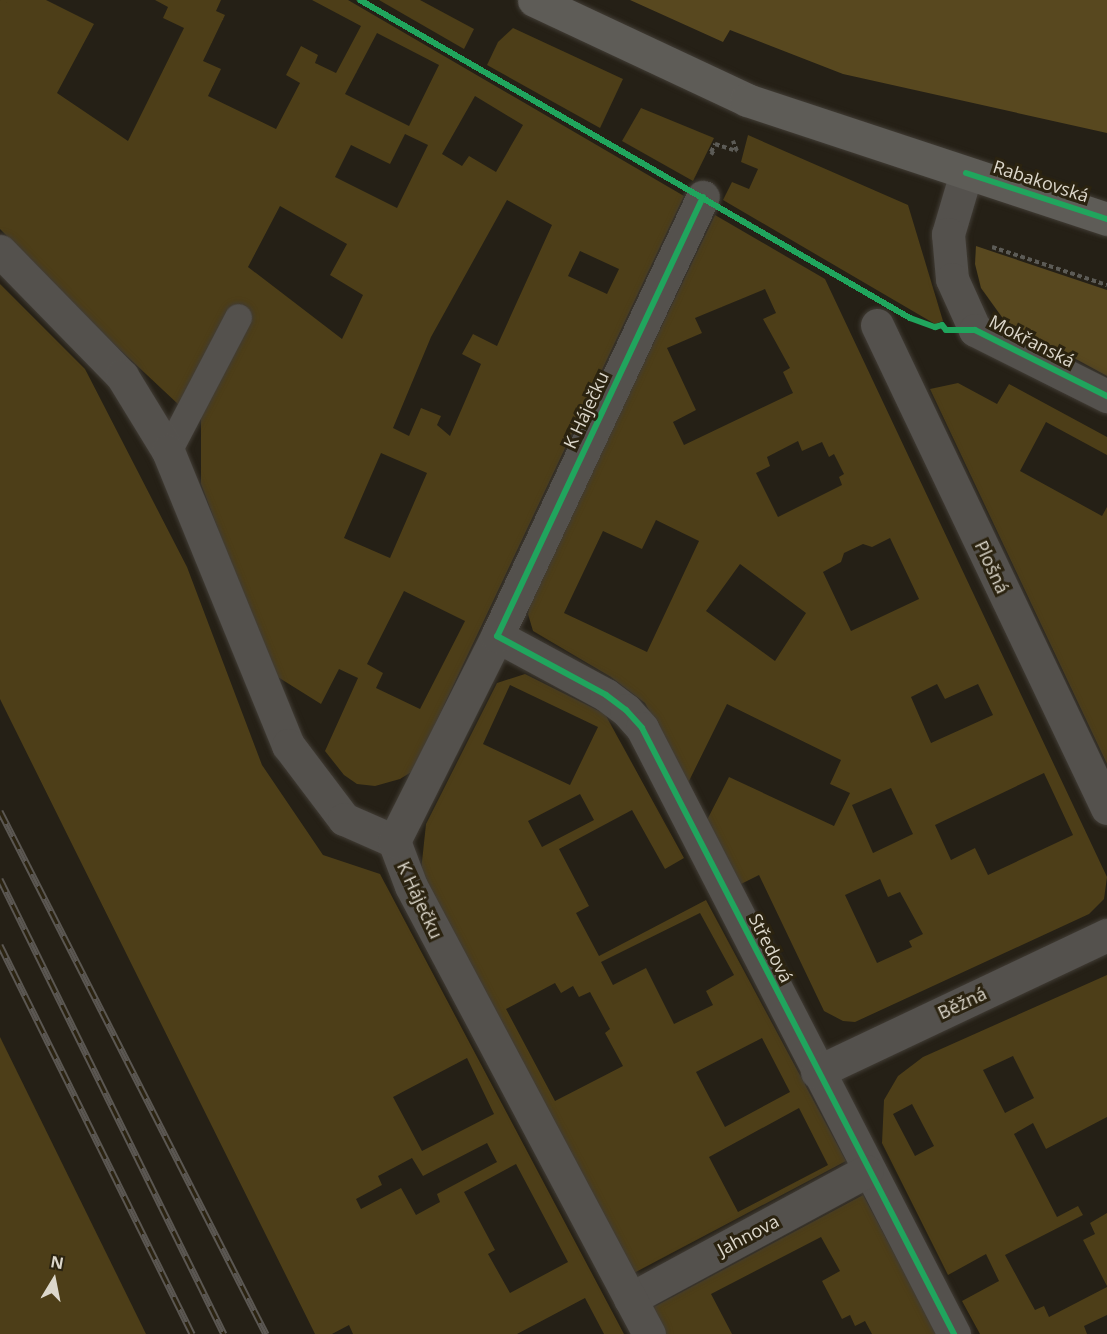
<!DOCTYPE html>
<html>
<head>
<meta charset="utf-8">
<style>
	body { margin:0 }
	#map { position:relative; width:1107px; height:1334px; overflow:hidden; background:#252016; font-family:"Open Sans",sans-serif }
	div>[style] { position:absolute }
	.green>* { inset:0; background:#4d3e18 }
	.forest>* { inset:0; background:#58481f }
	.path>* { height:4px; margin-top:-2px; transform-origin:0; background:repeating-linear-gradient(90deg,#5c5b56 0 4.5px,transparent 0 7.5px) }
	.roads { filter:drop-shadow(0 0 2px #413c35) drop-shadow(0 0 2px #413c35) }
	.lane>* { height:27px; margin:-13.5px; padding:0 13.5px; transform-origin:13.5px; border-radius:13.5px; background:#54514d }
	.street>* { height:33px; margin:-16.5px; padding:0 16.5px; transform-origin:16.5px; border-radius:16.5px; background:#54514d }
	.secondary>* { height:33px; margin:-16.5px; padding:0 16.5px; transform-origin:16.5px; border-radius:16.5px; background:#5e5c57 }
	.rail>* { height:7px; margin-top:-3.5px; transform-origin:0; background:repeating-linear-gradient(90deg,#2b2310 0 14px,#5b5752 0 28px); box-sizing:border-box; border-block:2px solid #5b5752 }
	.cycleway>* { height:6px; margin:-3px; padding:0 3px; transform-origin:3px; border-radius:3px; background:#20a55d }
	span { translate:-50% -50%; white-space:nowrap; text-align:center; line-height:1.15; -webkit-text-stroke:6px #2b2310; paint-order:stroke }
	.street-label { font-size:18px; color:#dcd7cb }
	.north { position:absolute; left:24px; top:1250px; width:60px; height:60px; -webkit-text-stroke:4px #2b2310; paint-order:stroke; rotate:10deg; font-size:16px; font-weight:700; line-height:24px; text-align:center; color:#dcd7cb }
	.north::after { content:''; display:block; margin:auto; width:21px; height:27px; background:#dcd7cb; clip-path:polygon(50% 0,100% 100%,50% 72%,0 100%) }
</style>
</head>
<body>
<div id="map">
	<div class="green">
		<div style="clip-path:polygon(evenodd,0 0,46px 0,94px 24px,57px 93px,128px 141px,184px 28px,163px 18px,168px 7px,155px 0,221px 0,216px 11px,225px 15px,203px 61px,221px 69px,208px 96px,276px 129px,300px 83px,286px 75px,301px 46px,318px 55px,315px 63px,336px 73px,361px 26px,312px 0,348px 0,684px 196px,413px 771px,400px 779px,375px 786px,357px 784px,344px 775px,325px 751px,358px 678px,339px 669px,321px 704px,273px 674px,201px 484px,201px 417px,179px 405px,115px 345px,0 229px,0 0,377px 33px,439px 65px,409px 126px,345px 94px,377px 33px,0 0,475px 96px,523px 125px,496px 172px,469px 156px,462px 166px,442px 154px,475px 96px,0 0,405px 134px,428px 145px,397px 208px,335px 177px,351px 145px,390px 164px,405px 134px,0 0,507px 200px,552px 225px,497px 346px,473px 334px,462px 354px,481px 364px,450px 436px,437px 425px,441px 416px,421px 408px,409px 436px,393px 428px,431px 337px,507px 200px,0 0,280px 206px,347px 244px,330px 275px,363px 295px,342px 339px,248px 267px,280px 206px,0 0,580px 251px,619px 269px,607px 294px,568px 276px,580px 251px,0 0,381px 453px,427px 473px,390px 558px,344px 538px,381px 453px,0 0,404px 591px,465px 621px,420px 709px,376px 688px,383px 673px,367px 664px,404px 591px)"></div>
		<div style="clip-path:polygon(379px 0,420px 0,474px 29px,464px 49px)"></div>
		<div style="clip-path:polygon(513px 28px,623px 79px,600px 128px,487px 65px,498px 42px)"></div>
		<div style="clip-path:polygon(641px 108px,714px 138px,693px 181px,622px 141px)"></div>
		<div style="clip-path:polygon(748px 135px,908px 205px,943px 321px,935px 324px,723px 200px,732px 182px,749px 189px,758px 169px,741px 162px)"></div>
		<div style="clip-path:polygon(evenodd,715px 215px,825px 279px,1107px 877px,1104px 899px,1089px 914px,855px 1022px,843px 1021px,824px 1011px,759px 875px,741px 884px,707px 820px,729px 777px,834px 826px,850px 793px,830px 784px,841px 760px,727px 704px,688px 783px,645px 703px,611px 677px,533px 631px,528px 614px,531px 598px,715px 215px,765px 289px,776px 313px,763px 319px,790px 368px,783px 372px,793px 393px,684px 445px,673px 422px,696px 410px,667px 348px,702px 333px,695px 318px,765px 289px,715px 215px,798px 441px,802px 451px,822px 442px,829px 457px,834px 454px,844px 474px,839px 477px,842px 485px,778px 517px,756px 473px,770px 466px,767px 457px,798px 441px,715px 215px,656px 520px,699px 541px,647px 652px,564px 613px,603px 531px,642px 549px,656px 520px,715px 215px,890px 538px,919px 599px,851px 631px,823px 572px,841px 562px,844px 553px,863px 544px,872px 547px,890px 538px,715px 215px,740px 564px,806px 613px,775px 661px,706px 611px,740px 564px,715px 215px,937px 684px,945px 699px,978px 684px,993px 715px,931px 743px,911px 697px,937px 684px,715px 215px,1044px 773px,1073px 835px,988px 875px,975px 848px,951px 860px,935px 825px,1044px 773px,715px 215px,891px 788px,913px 834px,873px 853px,852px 805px,891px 788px,715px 215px,880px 879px,888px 897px,900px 892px,923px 934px,909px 941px,912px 947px,877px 963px,845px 895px,880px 879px)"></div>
		<div style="clip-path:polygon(evenodd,0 284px,85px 369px,187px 567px,262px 765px,323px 855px,380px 874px,624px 1334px,604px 1334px,585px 1298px,517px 1334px,353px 1334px,349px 1325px,332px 1334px,315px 1334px,0 699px,0 284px,467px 1058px,494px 1114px,422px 1151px,393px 1097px,467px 1058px,0 284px,487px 1143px,497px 1162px,437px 1194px,440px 1202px,416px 1215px,401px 1188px,361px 1209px,356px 1199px,382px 1185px,378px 1176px,412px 1158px,423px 1176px,487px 1143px,0 284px,516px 1164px,568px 1262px,510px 1293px,488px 1254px,495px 1250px,464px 1192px,516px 1164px)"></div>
		<div style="clip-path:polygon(958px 383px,997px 404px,1009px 384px,1107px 437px,1107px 455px,1046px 422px,1020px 471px,1102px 516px,1107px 507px,1107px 764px,930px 389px)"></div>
		<div style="clip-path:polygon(evenodd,525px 674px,605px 714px,684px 858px,665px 869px,632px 810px,559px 849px,589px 906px,576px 913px,599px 956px,706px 900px,846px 1161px,634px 1273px,421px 871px,426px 824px,497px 683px,525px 674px,510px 685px,598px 727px,570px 785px,483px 744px,510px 685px,525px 674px,580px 794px,594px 820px,542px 847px,528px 821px,580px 794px,525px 674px,700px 913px,734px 975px,706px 991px,713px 1005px,674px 1024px,646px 968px,613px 985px,601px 962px,700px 913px,525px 674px,555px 983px,561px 993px,573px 986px,579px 997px,590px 992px,610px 1029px,605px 1033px,623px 1066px,555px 1101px,506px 1009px,555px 983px,525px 674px,762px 1038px,790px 1092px,725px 1127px,696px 1072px,762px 1038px,525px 674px,799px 1108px,828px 1165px,738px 1212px,709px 1157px,799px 1108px)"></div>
		<div style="clip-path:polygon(evenodd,1107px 975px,1107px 1117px,1046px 1149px,1033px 1123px,1014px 1134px,1057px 1217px,1078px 1206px,1083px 1215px,1005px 1255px,1035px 1310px,1044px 1306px,1049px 1317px,1107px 1287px,1107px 1315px,1084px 1326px,1087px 1334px,980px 1334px,962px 1301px,999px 1281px,986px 1254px,948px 1275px,882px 1143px,884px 1100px,898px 1076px,923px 1057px,1107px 975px,1013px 1056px,1034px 1098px,1005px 1113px,983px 1070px,1013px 1056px,1107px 975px,912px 1104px,934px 1146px,915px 1156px,893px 1114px,912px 1104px)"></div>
		<div style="clip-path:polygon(0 1037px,146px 1334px,0 1334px)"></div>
		<div style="clip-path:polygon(863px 1195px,937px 1334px,872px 1334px,865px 1321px,855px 1326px,850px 1315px,842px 1319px,822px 1281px,840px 1271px,821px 1237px,711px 1294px,732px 1334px,666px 1334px,652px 1308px)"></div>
		<div style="clip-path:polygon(1107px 1213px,1107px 1286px,1083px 1240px,1095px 1234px,1090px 1223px)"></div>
	</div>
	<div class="forest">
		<div style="clip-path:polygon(630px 0,1107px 0,1107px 133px,843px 74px,730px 30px,723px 42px)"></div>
		<div style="clip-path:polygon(976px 246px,1107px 290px,1107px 376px,1004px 320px,981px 288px,975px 264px)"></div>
	</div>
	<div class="path">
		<div style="left:360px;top:0;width:354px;rotate:30deg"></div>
		<div style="left:714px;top:154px;width:4px;rotate:-146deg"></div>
		<div style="left:711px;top:152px;width:9px;rotate:-63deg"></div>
		<div style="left:715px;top:144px;width:23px;rotate:18deg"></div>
		<div style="left:737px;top:151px;width:11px;rotate:-112deg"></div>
		<div style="left:741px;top:219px;width:136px;rotate:30.5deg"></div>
		<div style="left:992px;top:247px;width:121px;rotate:18.3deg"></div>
	</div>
	<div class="roads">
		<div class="lane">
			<div style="left:168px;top:451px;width:151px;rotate:-62.4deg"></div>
		</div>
		<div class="street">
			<div style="left:966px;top:173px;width:64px;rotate:106.4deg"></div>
			<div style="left:948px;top:234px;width:45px;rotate:84.9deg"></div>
			<div style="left:952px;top:279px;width:56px;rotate:65.7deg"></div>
			<div style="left:975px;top:330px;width:148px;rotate:26.6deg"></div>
			<div style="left:0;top:251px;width:175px;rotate:45.7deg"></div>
			<div style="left:122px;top:376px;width:88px;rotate:58.5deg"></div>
			<div style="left:168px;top:451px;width:318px;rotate:67.8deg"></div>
			<div style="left:288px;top:745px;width:93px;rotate:52.9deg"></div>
			<div style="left:344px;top:819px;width:55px;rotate:23.7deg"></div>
			<div style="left:877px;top:325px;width:535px;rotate:64.54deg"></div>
			<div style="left:497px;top:636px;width:124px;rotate:28.4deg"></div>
			<div style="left:606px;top:695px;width:25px;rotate:37deg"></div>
			<div style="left:626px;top:710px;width:24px;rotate:48deg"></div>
			<div style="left:642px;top:728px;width:682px;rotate:62.76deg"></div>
			<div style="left:817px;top:1072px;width:321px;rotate:-25.3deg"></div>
			<div style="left:630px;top:1299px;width:269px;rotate:-28.4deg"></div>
			<div style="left:649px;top:1334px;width:507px;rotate:-117.98deg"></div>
			<div style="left:411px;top:886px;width:48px;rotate:-110.7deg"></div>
			<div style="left:394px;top:841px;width:229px;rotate:-63.3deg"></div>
			<div style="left:497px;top:636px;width:485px;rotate:-64.9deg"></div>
		</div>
		<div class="secondary">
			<div style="left:534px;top:0;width:235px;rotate:25.1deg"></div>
			<div style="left:747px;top:100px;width:379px;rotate:18.3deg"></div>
		</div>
	</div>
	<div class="rail">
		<div style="left:0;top:811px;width:587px;rotate:63.04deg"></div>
		<div style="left:0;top:879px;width:507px;rotate:63.79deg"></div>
		<div style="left:0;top:945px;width:434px;rotate:63.7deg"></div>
	</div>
	<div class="cycleway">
		<div style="left:360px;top:0;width:635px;rotate:30.04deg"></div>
		<div style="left:910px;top:318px;width:27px;rotate:20deg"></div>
		<div style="left:935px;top:327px;width:7px;rotate:-16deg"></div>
		<div style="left:942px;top:325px;width:6px;rotate:51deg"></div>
		<div style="left:946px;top:330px;width:29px"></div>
		<div style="left:975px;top:330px;width:148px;rotate:26.6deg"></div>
		<div style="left:966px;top:173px;width:148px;rotate:18.1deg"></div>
		<div style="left:703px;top:197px;width:485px;rotate:115.1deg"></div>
		<div style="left:497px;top:636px;width:124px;rotate:28.4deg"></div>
		<div style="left:606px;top:695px;width:25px;rotate:37deg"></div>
		<div style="left:626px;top:710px;width:24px;rotate:48deg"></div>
		<div style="left:642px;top:728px;width:682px;rotate:62.76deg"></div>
	</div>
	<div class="street-label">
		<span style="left:1041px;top:181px;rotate:18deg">Rabakovská</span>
		<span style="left:1032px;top:341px;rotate:27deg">Mokřanská</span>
		<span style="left:586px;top:410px;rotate:-65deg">K Háječku</span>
		<span style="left:992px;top:567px;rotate:65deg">Plošná</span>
		<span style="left:420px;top:900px;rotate:65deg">K Háječku</span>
		<span style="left:771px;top:948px;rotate:63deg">Středová</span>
		<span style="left:962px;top:1003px;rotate:-25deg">Běžná</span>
		<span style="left:748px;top:1235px;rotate:-28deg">Jahnova</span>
	</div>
	<div class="north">N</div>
</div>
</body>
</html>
